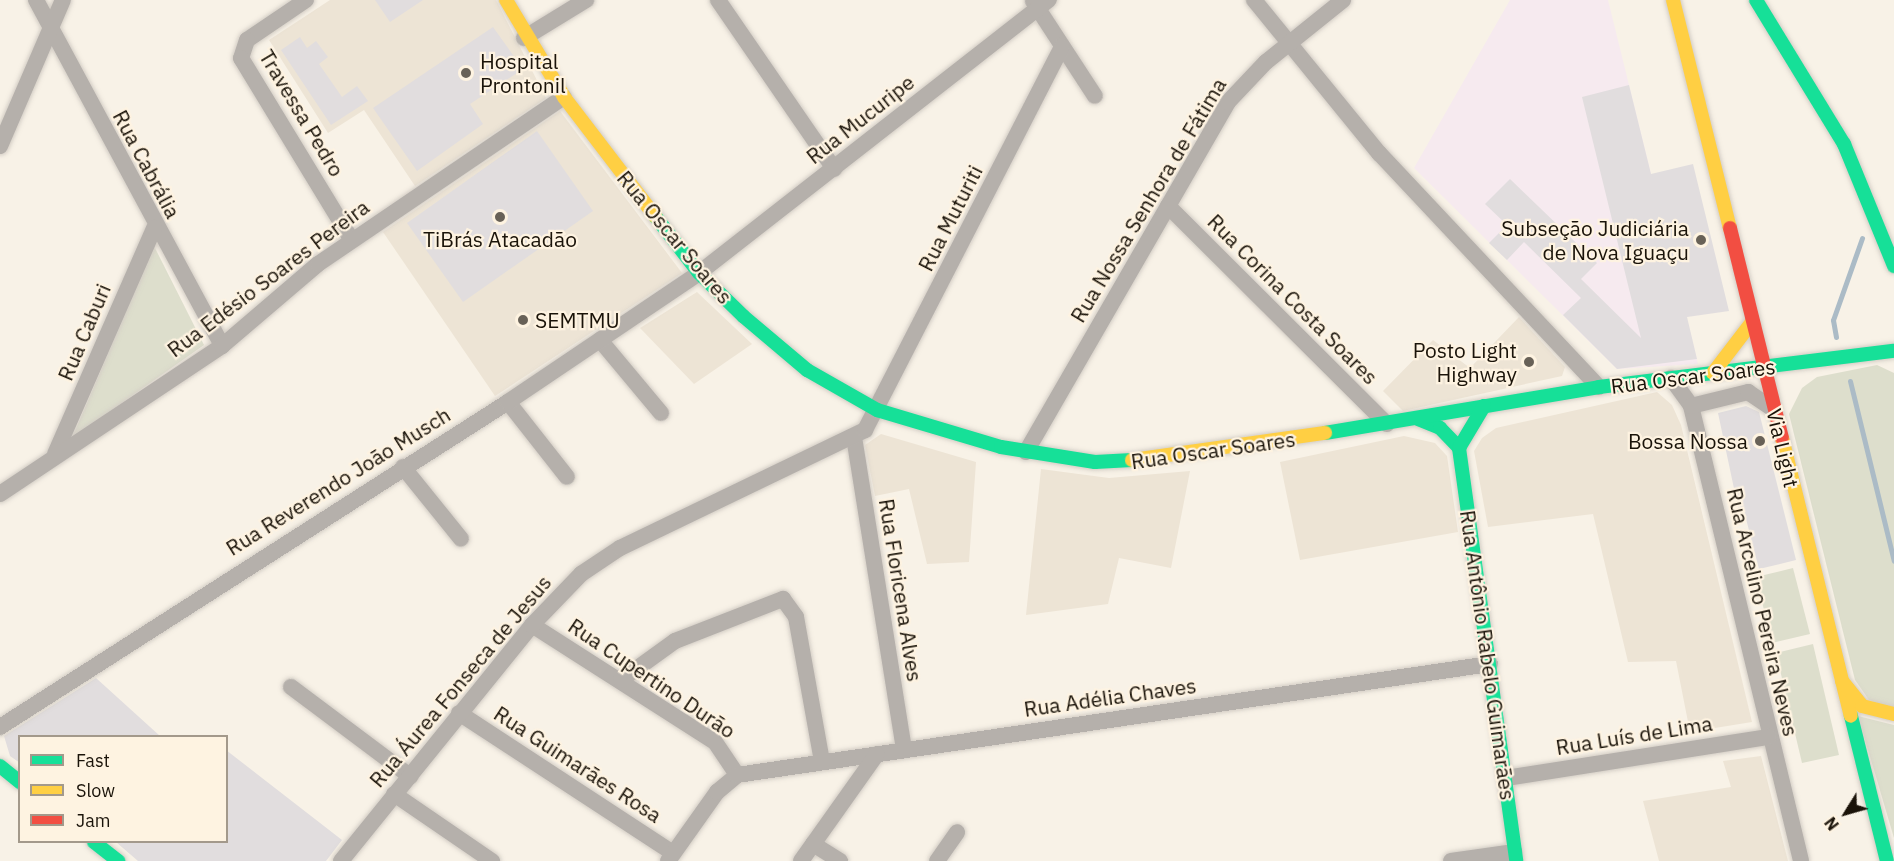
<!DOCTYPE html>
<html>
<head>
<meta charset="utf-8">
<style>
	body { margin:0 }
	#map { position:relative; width:1894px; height:861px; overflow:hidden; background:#f8f2e7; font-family:"IBM Plex Sans",sans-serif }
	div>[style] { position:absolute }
	.commercial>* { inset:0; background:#ede4d5 }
	.industrial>* { inset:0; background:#f6eaef }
	.green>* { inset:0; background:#dddecc }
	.stream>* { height:5px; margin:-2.5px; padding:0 2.5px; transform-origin:2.5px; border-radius:2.5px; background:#abbbc6 }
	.building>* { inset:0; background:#e1ddde }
	.roads { filter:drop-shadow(0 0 2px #d3cdc5) drop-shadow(0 0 2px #d3cdc5) }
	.street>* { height:16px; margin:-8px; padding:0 8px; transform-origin:8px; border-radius:8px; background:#b5b0ab }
	.fast>* { height:14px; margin:-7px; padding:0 7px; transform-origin:7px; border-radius:7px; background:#16e098 }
	.slow>* { height:14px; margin:-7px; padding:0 7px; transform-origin:7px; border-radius:7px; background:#ffcf43 }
	.jam>* { height:14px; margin:-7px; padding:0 7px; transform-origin:7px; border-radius:7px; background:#f24e42 }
	.dots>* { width:16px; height:16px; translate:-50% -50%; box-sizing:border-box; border:3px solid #fef3e1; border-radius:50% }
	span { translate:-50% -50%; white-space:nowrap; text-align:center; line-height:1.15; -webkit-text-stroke:4.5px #fef3e1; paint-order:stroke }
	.poi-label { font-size:21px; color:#1a1309 }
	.left { translate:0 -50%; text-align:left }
	.right { translate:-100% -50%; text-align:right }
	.street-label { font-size:21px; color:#1a1309 }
	.legend { position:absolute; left:18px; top:735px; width:210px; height:108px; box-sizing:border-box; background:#fef3e1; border:2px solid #a3998b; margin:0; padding:8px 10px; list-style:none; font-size:18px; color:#1a1309 }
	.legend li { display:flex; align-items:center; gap:12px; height:30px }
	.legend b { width:30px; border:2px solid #a3998b }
	.north { position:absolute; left:1816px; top:783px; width:60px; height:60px; -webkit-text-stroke:4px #fef3e1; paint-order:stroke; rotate:233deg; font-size:16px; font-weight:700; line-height:24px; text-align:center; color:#1a1309 }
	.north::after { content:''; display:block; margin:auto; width:21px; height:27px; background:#1a1309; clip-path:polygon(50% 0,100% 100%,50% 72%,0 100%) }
</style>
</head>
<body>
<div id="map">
	<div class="commercial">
		<div style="clip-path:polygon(330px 0,496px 0,546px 98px,415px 186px,364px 110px,328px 133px,269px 40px)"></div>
		<div style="clip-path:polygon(560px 111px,682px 273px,495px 396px,383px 232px)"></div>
		<div style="clip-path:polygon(697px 292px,752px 344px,694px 384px,640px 328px)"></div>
		<div style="clip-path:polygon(1519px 317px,1565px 367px,1562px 376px,1403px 411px,1383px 391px,1433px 340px,1470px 368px)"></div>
		<div style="clip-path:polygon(1657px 392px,1672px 405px,1681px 425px,1752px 722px,1690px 732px,1676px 661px,1628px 662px,1593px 514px,1488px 527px,1474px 451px,1482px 438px,1496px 428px)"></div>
		<div style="clip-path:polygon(881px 434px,976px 462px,969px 562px,927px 564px,909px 489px,875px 496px,865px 445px)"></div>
		<div style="clip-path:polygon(1404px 436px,1435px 443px,1447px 456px,1458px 532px,1300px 560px,1280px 462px)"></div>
		<div style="clip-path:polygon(1041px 469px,1109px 478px,1190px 471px,1171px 568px,1119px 558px,1108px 604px,1026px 615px)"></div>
		<div style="clip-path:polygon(1761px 756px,1788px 861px,1659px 861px,1643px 801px,1731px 787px,1723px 761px)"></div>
	</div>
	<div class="industrial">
		<div style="clip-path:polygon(1510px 0,1608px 0,1698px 364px,1617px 369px,1414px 168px)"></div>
	</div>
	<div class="green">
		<div style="clip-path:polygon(154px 246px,204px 345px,72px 438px)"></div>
		<div style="clip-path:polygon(1877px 365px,1894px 373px,1894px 709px,1869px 700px,1855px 680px,1789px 414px,1802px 388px,1817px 377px)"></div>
		<div style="clip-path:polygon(1793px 568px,1810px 634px,1772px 643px,1756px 577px)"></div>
		<div style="clip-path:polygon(1813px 644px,1839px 755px,1802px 763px,1776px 653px)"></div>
		<div style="clip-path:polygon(1858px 716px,1894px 725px,1894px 838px)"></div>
	</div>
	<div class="stream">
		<div style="left:1836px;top:337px;width:17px;rotate:-100deg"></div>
		<div style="left:1833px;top:320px;width:87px;rotate:-70.5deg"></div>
		<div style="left:1850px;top:381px;width:185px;rotate:76.3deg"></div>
	</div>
	<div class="building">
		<div style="clip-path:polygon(375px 0,423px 0,390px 22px)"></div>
		<div style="clip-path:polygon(493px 27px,523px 69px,470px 104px,483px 124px,417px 171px,373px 108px)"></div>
		<div style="clip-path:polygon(300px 37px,307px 48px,316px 41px,328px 57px,319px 64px,342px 97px,357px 86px,368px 101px,331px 125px,281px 50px)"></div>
		<div style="clip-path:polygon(1629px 85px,1651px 174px,1693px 164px,1729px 311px,1687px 317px,1697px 359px,1617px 369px,1563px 315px,1581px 298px,1524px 242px,1507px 260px,1489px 243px,1507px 225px,1485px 204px,1510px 179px,1597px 263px,1581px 279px,1641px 338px,1582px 97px)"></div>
		<div style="clip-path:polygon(537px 131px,593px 211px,463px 302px,407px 223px)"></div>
		<div style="clip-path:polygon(1746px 406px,1759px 412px,1796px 560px,1759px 569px,1744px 511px,1739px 512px,1718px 413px)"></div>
		<div style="clip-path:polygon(96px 678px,160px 736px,20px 736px,20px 763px,10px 756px,4px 736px)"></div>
		<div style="clip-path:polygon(226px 750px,342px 840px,326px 861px,138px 861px,116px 842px,226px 842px)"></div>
	</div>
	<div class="roads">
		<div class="street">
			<div style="left:36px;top:0;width:393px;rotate:61.7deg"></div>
			<div style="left:306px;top:0;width:71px;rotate:145.9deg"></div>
			<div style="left:247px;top:40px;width:19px;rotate:108deg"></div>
			<div style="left:241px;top:58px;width:212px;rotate:58.7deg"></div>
			<div style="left:718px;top:0;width:205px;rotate:55.5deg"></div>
			<div style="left:1254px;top:0;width:198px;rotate:50.8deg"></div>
			<div style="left:1379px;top:153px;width:321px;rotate:46.8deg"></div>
			<div style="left:1033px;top:1px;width:113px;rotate:56.9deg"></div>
			<div style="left:524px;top:38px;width:73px;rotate:-31.5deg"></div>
			<div style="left:0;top:146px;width:159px;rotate:-66.7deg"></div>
			<div style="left:1168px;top:206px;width:309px;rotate:44.9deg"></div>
			<div style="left:600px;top:340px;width:95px;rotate:50.1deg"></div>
			<div style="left:1671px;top:378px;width:34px;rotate:54deg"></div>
			<div style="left:1691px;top:406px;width:468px;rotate:76.4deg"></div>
			<div style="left:508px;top:402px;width:95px;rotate:51.8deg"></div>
			<div style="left:1691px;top:406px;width:59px;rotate:-13.8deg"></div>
			<div style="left:1748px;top:392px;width:30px;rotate:34deg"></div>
			<div style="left:854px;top:437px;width:317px;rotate:80.9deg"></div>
			<div style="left:1026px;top:452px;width:404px;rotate:-60deg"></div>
			<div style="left:1228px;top:102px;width:55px;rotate:-46.5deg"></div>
			<div style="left:1266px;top:62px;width:99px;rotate:-38.8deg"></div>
			<div style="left:55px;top:454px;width:247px;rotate:-66.3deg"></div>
			<div style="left:403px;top:467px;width:92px;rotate:51.1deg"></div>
			<div style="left:0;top:494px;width:267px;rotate:-33.7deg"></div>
			<div style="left:222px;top:346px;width:126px;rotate:-40.5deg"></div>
			<div style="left:318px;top:264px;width:297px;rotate:-34.2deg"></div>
			<div style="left:532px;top:625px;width:217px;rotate:32.6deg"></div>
			<div style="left:715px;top:742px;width:40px;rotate:56deg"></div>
			<div style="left:621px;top:680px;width:67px;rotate:-35.8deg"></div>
			<div style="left:675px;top:641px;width:116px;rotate:-21.3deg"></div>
			<div style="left:783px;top:599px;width:22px;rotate:54deg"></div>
			<div style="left:796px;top:617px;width:147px;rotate:79.8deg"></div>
			<div style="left:291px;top:687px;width:149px;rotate:36.8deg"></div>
			<div style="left:459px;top:713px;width:256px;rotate:33.2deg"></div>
			<div style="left:0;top:727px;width:603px;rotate:-32.61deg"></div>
			<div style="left:508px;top:402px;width:230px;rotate:-34deg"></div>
			<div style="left:699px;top:273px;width:444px;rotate:-38deg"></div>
			<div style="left:1506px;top:778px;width:266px;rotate:-8.9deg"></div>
			<div style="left:394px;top:794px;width:119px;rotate:34.4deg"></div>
			<div style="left:813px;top:844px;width:32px;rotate:32deg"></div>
			<div style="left:341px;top:861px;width:304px;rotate:-51deg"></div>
			<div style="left:532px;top:625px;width:71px;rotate:-46.1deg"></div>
			<div style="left:581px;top:574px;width:47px;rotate:-33.7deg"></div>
			<div style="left:620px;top:548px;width:272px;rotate:-25.7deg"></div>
			<div style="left:865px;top:430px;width:431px;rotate:-62.8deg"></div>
			<div style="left:668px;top:861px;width:85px;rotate:-54.6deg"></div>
			<div style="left:717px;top:792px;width:26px;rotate:-40deg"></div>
			<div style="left:737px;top:775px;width:761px;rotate:-8.39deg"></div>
			<div style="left:801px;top:861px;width:131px;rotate:-54.6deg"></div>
			<div style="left:937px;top:861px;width:35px;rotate:-55deg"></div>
			<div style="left:1451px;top:861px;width:64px;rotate:-8.1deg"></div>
		</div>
		<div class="fast">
			<div style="left:1756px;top:0;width:169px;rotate:58.6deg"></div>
			<div style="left:1844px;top:144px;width:132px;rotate:67.7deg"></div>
			<div style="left:655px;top:216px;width:72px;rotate:52.3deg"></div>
			<div style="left:699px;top:273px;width:62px;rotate:44.3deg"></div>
			<div style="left:743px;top:316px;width:84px;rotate:40.2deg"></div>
			<div style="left:807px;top:370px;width:81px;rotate:29.7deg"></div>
			<div style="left:877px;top:410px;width:129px;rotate:16.6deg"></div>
			<div style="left:1001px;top:447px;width:95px;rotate:9.1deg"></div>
			<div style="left:1095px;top:462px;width:37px;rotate:-3deg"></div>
			<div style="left:1418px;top:419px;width:24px;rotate:22deg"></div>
			<div style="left:1440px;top:428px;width:28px;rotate:46deg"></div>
			<div style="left:1459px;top:448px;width:417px;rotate:82.1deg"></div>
			<div style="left:1325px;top:433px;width:278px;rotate:-9.5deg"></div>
			<div style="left:1599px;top:387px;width:297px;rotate:-7deg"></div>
			<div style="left:1459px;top:448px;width:49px;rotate:-59.2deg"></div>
			<div style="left:1851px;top:716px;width:149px;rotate:76.1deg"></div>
			<div style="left:0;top:766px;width:26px;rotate:39deg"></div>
			<div style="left:94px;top:842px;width:31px;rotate:38deg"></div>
		</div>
		<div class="slow">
			<div style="left:506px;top:0;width:113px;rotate:59.1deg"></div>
			<div style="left:564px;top:97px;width:150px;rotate:52.6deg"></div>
			<div style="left:1673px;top:0;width:235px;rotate:76deg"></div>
			<div style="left:1713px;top:373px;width:64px;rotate:-52.6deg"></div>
			<div style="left:1782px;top:438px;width:286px;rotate:76.1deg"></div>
			<div style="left:1132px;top:460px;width:195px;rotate:-8deg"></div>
			<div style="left:1842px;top:681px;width:32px;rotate:51deg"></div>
			<div style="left:1862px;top:706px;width:33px;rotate:14deg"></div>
		</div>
		<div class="jam">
			<div style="left:1730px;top:228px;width:216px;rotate:76.1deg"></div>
		</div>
	</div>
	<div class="dots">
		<div style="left:466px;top:73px;background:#686157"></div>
		<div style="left:500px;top:217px;background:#686157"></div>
		<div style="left:1701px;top:240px;background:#686157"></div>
		<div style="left:523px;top:320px;background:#686157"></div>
		<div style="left:1529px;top:362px;background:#686157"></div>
		<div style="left:1760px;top:441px;background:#686157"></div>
	</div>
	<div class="poi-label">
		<span class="left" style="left:480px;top:73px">Hospital<br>Prontonil</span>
		<span class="right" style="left:1689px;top:240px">Subseção Judiciária<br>de Nova Iguaçu</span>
		<span style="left:500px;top:239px">TiBrás Atacadão</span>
		<span class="left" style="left:535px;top:320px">SEMTMU</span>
		<span class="right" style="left:1517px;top:362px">Posto Light<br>Highway</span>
		<span class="right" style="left:1748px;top:441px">Bossa Nossa</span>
	</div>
	<div class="street-label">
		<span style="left:302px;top:113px;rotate:59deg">Travessa Pedro</span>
		<span style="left:860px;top:119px;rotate:-38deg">Rua Mucuripe</span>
		<span style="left:147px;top:164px;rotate:62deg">Rua Cabrália</span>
		<span style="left:1148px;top:200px;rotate:-59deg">Rua Nossa Senhora de Fátima</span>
		<span style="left:950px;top:218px;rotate:-63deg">Rua Muturiti</span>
		<span style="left:675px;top:237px;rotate:50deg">Rua Oscar Soares</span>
		<span style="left:268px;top:278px;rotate:-37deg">Rua Edésio Soares Pereira</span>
		<span style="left:1293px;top:299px;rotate:45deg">Rua Corina Costa Soares</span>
		<span style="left:84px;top:332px;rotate:-67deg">Rua Caburi</span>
		<span style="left:1693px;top:376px;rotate:-7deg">Rua Oscar Soares</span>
		<span style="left:1783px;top:448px;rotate:77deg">Via Light</span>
		<span style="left:1213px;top:450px;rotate:-8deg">Rua Oscar Soares</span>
		<span style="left:338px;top:481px;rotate:-32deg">Rua Reverendo João Musch</span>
		<span style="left:901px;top:590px;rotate:81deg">Rua Floricena Alves</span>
		<span style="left:1763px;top:612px;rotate:77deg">Rua Arcelino Pereira Neves</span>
		<span style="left:1488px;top:655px;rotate:82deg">Rua Antônio Rabelo Guimarães</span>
		<span style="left:652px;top:678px;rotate:34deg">Rua Cupertino Durão</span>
		<span style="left:460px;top:681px;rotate:-50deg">Rua Áurea Fonseca de Jesus</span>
		<span style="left:1110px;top:697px;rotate:-8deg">Rua Adélia Chaves</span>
		<span style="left:1634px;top:735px;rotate:-9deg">Rua Luís de Lima</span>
		<span style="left:578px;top:764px;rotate:33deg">Rua Guimarães Rosa</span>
	</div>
	<ul class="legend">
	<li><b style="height:8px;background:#16e098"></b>Fast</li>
	<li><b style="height:8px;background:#ffcf43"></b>Slow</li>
	<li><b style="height:8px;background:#f24e42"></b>Jam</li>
	</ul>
	<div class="north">N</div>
</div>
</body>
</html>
